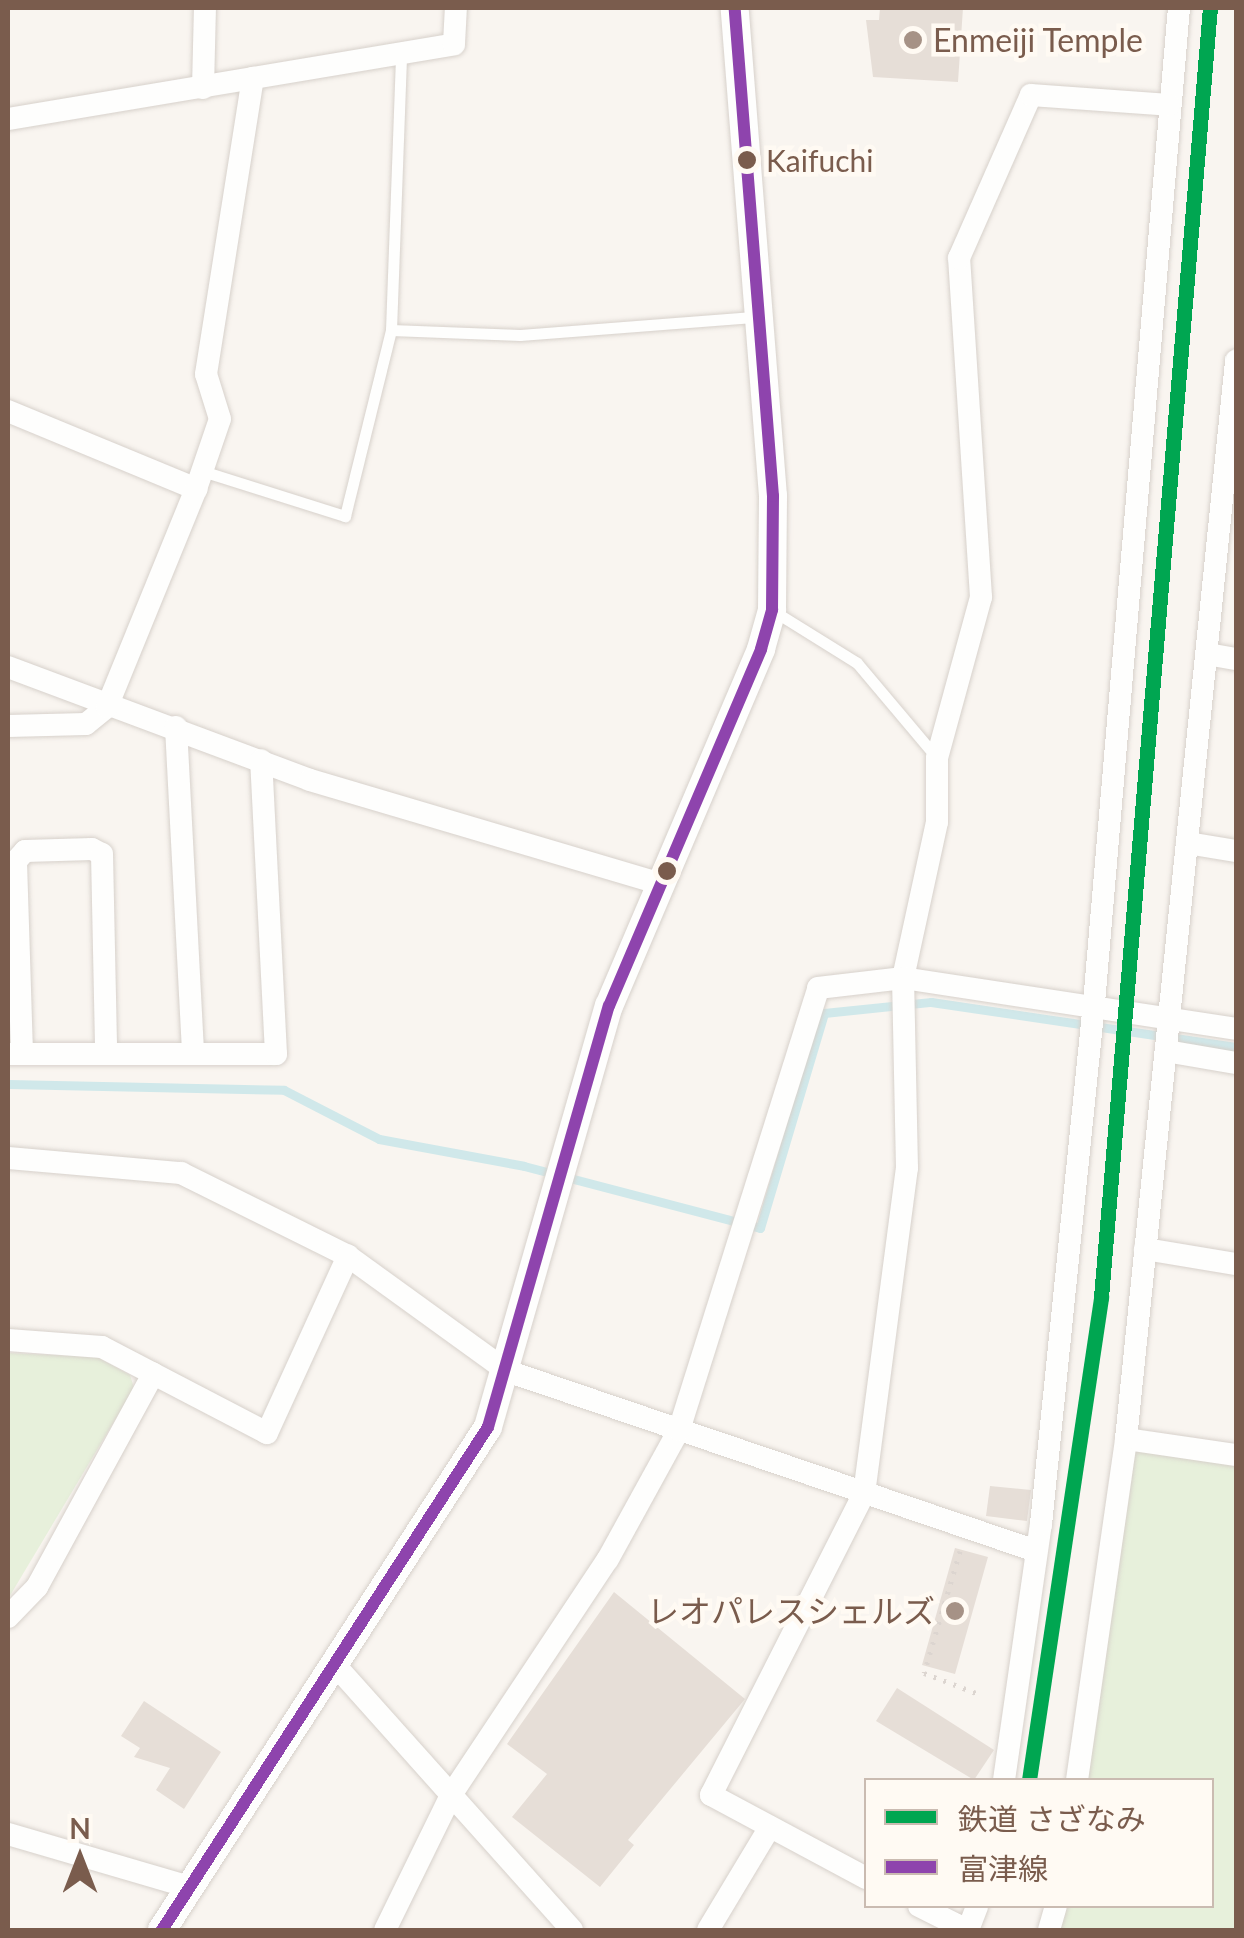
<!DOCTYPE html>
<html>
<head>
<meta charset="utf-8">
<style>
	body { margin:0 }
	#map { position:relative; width:1244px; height:1938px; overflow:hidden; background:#f9f5f0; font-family:Lato,"Noto Sans JP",sans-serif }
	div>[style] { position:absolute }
	.green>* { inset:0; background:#e7f0db }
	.stream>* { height:9px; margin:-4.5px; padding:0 4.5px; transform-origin:4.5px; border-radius:4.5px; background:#d0e8ea }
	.building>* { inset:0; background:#e6ded7 }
	.path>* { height:5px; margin-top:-2.5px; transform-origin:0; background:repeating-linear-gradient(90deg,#dcd5d0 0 2.5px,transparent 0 10.5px) }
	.roads { filter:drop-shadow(0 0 2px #d7d1cb) drop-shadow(0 0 2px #d7d1cb) }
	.service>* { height:11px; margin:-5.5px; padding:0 5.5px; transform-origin:5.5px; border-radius:5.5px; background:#fefefd }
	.minor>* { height:22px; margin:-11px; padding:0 11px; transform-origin:11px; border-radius:11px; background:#fefefd }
	.tertiary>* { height:28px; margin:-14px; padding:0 14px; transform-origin:14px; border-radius:14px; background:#fefefd }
	.bus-1>* { height:12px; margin:-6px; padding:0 6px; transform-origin:6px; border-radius:6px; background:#8e44ad }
	.rail-1>* { height:15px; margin:-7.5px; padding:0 7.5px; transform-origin:7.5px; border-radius:7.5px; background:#00a651 }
	.dots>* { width:28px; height:28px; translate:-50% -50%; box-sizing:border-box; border:5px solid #fffaf3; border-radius:50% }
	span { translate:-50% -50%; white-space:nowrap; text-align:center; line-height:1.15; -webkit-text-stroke:9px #fffaf3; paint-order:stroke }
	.bus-label { font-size:30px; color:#7a5c4d }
	.left { translate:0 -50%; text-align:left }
	.poi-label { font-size:32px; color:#7a5c4d }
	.right { translate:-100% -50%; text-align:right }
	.frame { position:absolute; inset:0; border:10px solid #7a5c4d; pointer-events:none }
	.legend { position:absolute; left:864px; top:1778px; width:350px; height:130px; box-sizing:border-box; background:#fffaf3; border:2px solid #cabbb1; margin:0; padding:12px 18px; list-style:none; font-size:30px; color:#7a5c4d }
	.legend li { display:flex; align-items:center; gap:20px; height:50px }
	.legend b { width:50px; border:2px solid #cabbb1 }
	.north { position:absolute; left:30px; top:1808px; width:100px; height:100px; -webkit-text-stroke:8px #fffaf3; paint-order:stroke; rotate:0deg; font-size:28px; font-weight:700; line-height:40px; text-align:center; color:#7a5c4d }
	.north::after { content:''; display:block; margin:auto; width:35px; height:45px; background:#7a5c4d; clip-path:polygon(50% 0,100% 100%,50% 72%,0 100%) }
</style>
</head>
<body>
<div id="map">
	<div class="green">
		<div style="clip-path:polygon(8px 1353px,97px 1357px,130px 1375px,134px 1388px,8px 1599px)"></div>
		<div style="clip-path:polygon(1130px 1448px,1236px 1465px,1236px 1930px,1057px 1930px,1062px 1906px,1212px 1906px,1212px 1780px,1087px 1780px)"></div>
	</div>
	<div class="stream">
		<div style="left:8px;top:1084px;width:276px;rotate:1.2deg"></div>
		<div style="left:284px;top:1090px;width:107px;rotate:27.3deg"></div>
		<div style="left:379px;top:1139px;width:147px;rotate:10.5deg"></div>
		<div style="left:524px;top:1166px;width:244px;rotate:14.7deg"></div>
		<div style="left:760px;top:1228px;width:224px;rotate:-73.4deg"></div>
		<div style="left:824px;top:1013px;width:108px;rotate:-5.9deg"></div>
		<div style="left:931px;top:1002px;width:308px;rotate:8.4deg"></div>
	</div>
	<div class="building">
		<div style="clip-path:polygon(880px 8px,963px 8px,958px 82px,873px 77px,866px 20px,879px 20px)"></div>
		<div style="clip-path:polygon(990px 1486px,1031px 1490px,1027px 1521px,986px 1516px)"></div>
		<div style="clip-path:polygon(955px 1548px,988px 1557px,955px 1674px,922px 1665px)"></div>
		<div style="clip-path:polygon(614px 1592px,745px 1699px,628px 1840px,634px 1845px,600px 1887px,512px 1817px,547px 1774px,507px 1744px)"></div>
		<div style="clip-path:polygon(897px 1688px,994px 1750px,974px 1780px,876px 1721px)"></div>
		<div style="clip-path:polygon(144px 1701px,221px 1752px,184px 1809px,156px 1790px,170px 1768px,134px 1757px,140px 1748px,121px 1736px)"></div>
	</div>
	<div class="path">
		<div style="left:960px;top:1551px;width:127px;rotate:106.4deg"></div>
		<div style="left:924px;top:1673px;width:59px;rotate:20.9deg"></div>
	</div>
	<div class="roads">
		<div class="service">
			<div style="left:391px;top:330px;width:129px;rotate:2.2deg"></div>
			<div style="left:520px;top:335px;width:237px;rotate:-4.4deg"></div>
			<div style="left:202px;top:471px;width:150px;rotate:17.5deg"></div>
			<div style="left:345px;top:516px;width:192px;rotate:-76.1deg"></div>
			<div style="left:391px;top:330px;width:277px;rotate:-87.9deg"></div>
			<div style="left:772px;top:610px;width:100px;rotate:31.9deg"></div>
			<div style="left:857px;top:663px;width:124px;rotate:49.9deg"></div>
		</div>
		<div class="minor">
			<div style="left:203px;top:88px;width:80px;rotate:-88.6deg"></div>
			<div style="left:8px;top:119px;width:452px;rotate:-9.5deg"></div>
			<div style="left:454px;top:44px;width:36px;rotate:-87deg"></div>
			<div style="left:8px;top:411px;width:204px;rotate:22.5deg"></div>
			<div style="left:1207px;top:654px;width:29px;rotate:10deg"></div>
			<div style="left:8px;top:667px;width:322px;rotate:20.5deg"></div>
			<div style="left:310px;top:780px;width:366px;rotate:16.5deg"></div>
			<div style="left:8px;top:726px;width:78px;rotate:-1.5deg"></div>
			<div style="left:86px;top:724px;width:27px;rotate:-39deg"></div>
			<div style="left:107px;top:707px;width:235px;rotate:-67.8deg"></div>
			<div style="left:196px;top:489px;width:74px;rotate:-71.1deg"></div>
			<div style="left:220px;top:419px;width:47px;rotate:-107.3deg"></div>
			<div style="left:206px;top:374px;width:300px;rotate:-81deg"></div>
			<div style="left:176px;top:727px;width:325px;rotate:87deg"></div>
			<div style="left:1187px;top:843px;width:50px;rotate:9.3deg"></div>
			<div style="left:1166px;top:1051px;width:71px;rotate:9.7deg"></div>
			<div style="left:22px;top:1053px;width:192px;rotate:-91.8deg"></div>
			<div style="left:16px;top:861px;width:13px;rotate:-48deg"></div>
			<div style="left:25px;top:851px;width:67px;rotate:-1.7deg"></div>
			<div style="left:92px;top:849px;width:11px;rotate:27deg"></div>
			<div style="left:102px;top:854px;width:197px;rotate:88.8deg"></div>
			<div style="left:8px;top:1054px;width:268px"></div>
			<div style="left:276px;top:1054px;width:294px;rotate:-92.9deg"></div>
			<div style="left:8px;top:1158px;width:174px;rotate:5deg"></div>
			<div style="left:181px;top:1173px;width:186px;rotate:26.4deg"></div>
			<div style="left:348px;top:1256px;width:196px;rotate:35.9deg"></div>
			<div style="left:507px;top:1371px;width:559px;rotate:18.79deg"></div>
			<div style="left:1145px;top:1249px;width:92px;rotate:9.4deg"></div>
			<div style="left:8px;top:1340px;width:94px;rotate:4.3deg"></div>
			<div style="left:102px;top:1347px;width:186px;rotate:27.5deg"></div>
			<div style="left:267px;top:1433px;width:195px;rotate:-65.4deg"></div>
			<div style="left:1126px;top:1439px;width:111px;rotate:8.3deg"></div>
			<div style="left:8px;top:1617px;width:42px;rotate:-46deg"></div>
			<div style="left:37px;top:1587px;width:243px;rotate:-61.4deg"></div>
			<div style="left:336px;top:1666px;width:354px;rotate:48.2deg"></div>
			<div style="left:1004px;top:1780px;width:259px;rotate:-81.8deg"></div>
			<div style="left:1041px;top:1524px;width:524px;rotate:-84.19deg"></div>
			<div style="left:1094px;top:1003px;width:999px;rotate:-85.12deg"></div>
			<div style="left:1077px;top:1780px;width:345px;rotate:-81.8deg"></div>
			<div style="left:1126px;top:1439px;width:1084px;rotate:-84.17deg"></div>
			<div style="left:8px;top:1834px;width:189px;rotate:16.3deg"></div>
			<div style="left:866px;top:1878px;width:176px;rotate:-151.8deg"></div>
			<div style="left:711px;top:1795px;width:338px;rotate:-63.1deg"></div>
			<div style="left:864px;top:1494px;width:329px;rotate:-82.5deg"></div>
			<div style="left:907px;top:1168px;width:190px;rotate:-91.2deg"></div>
			<div style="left:903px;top:978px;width:160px;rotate:-77.7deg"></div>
			<div style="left:937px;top:822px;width:64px;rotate:-90deg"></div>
			<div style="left:937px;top:758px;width:167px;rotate:-74.7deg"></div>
			<div style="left:981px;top:597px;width:340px;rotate:-93.7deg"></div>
			<div style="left:959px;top:258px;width:178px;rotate:-66.2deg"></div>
			<div style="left:1031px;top:95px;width:138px;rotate:4.1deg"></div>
			<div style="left:919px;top:1906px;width:54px;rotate:26.6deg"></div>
			<div style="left:385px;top:1930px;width:150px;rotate:-63.9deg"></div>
			<div style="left:451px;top:1795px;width:283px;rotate:-56.4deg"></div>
			<div style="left:608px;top:1559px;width:147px;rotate:-61.2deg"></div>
			<div style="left:679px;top:1430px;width:463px;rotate:-72.5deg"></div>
			<div style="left:818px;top:988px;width:86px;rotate:-6.7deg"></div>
			<div style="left:903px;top:978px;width:337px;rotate:8.7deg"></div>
			<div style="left:708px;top:1930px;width:120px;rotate:-59deg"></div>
			<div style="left:968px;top:1930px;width:26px;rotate:-69deg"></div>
			<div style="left:1049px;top:1930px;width:25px;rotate:-74deg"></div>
		</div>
		<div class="tertiary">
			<div style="left:162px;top:1930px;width:599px;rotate:-57.05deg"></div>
			<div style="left:488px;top:1427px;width:438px;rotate:-74deg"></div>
			<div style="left:609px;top:1006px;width:388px;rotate:-66.9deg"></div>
			<div style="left:761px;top:649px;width:41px;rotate:-74.2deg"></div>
			<div style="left:772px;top:610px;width:114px;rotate:-89.5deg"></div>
			<div style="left:773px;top:496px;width:489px;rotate:-94.5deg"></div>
		</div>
	</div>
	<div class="bus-1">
		<div style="left:162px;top:1930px;width:599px;rotate:-57.05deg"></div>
		<div style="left:488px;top:1427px;width:438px;rotate:-74deg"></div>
		<div style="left:609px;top:1006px;width:388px;rotate:-66.9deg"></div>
		<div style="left:761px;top:649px;width:41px;rotate:-74.2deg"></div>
		<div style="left:772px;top:610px;width:114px;rotate:-89.5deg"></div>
		<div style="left:773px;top:496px;width:489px;rotate:-94.5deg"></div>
	</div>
	<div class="rail-1">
		<div style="left:1029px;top:1780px;width:488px;rotate:-81.5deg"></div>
		<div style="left:1101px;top:1297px;width:1294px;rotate:-85.17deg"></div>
	</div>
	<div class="dots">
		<div style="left:913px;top:40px;background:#a69286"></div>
		<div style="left:747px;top:160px;background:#7a5c4d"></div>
		<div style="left:667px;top:871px;background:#7a5c4d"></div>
		<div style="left:955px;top:1611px;background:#a69286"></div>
	</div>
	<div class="bus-label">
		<span class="left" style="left:766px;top:160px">Kaifuchi</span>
	</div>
	<div class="poi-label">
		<span class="left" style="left:933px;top:40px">Enmeiji Temple</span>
		<span class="right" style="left:935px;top:1611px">レオパレスシェルズ</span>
	</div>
	<div class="frame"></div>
	<ul class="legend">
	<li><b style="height:12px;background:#00a651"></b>鉄道 さざなみ</li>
	<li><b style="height:12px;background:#8e44ad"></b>富津線</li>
	</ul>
	<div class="north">N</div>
</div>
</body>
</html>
